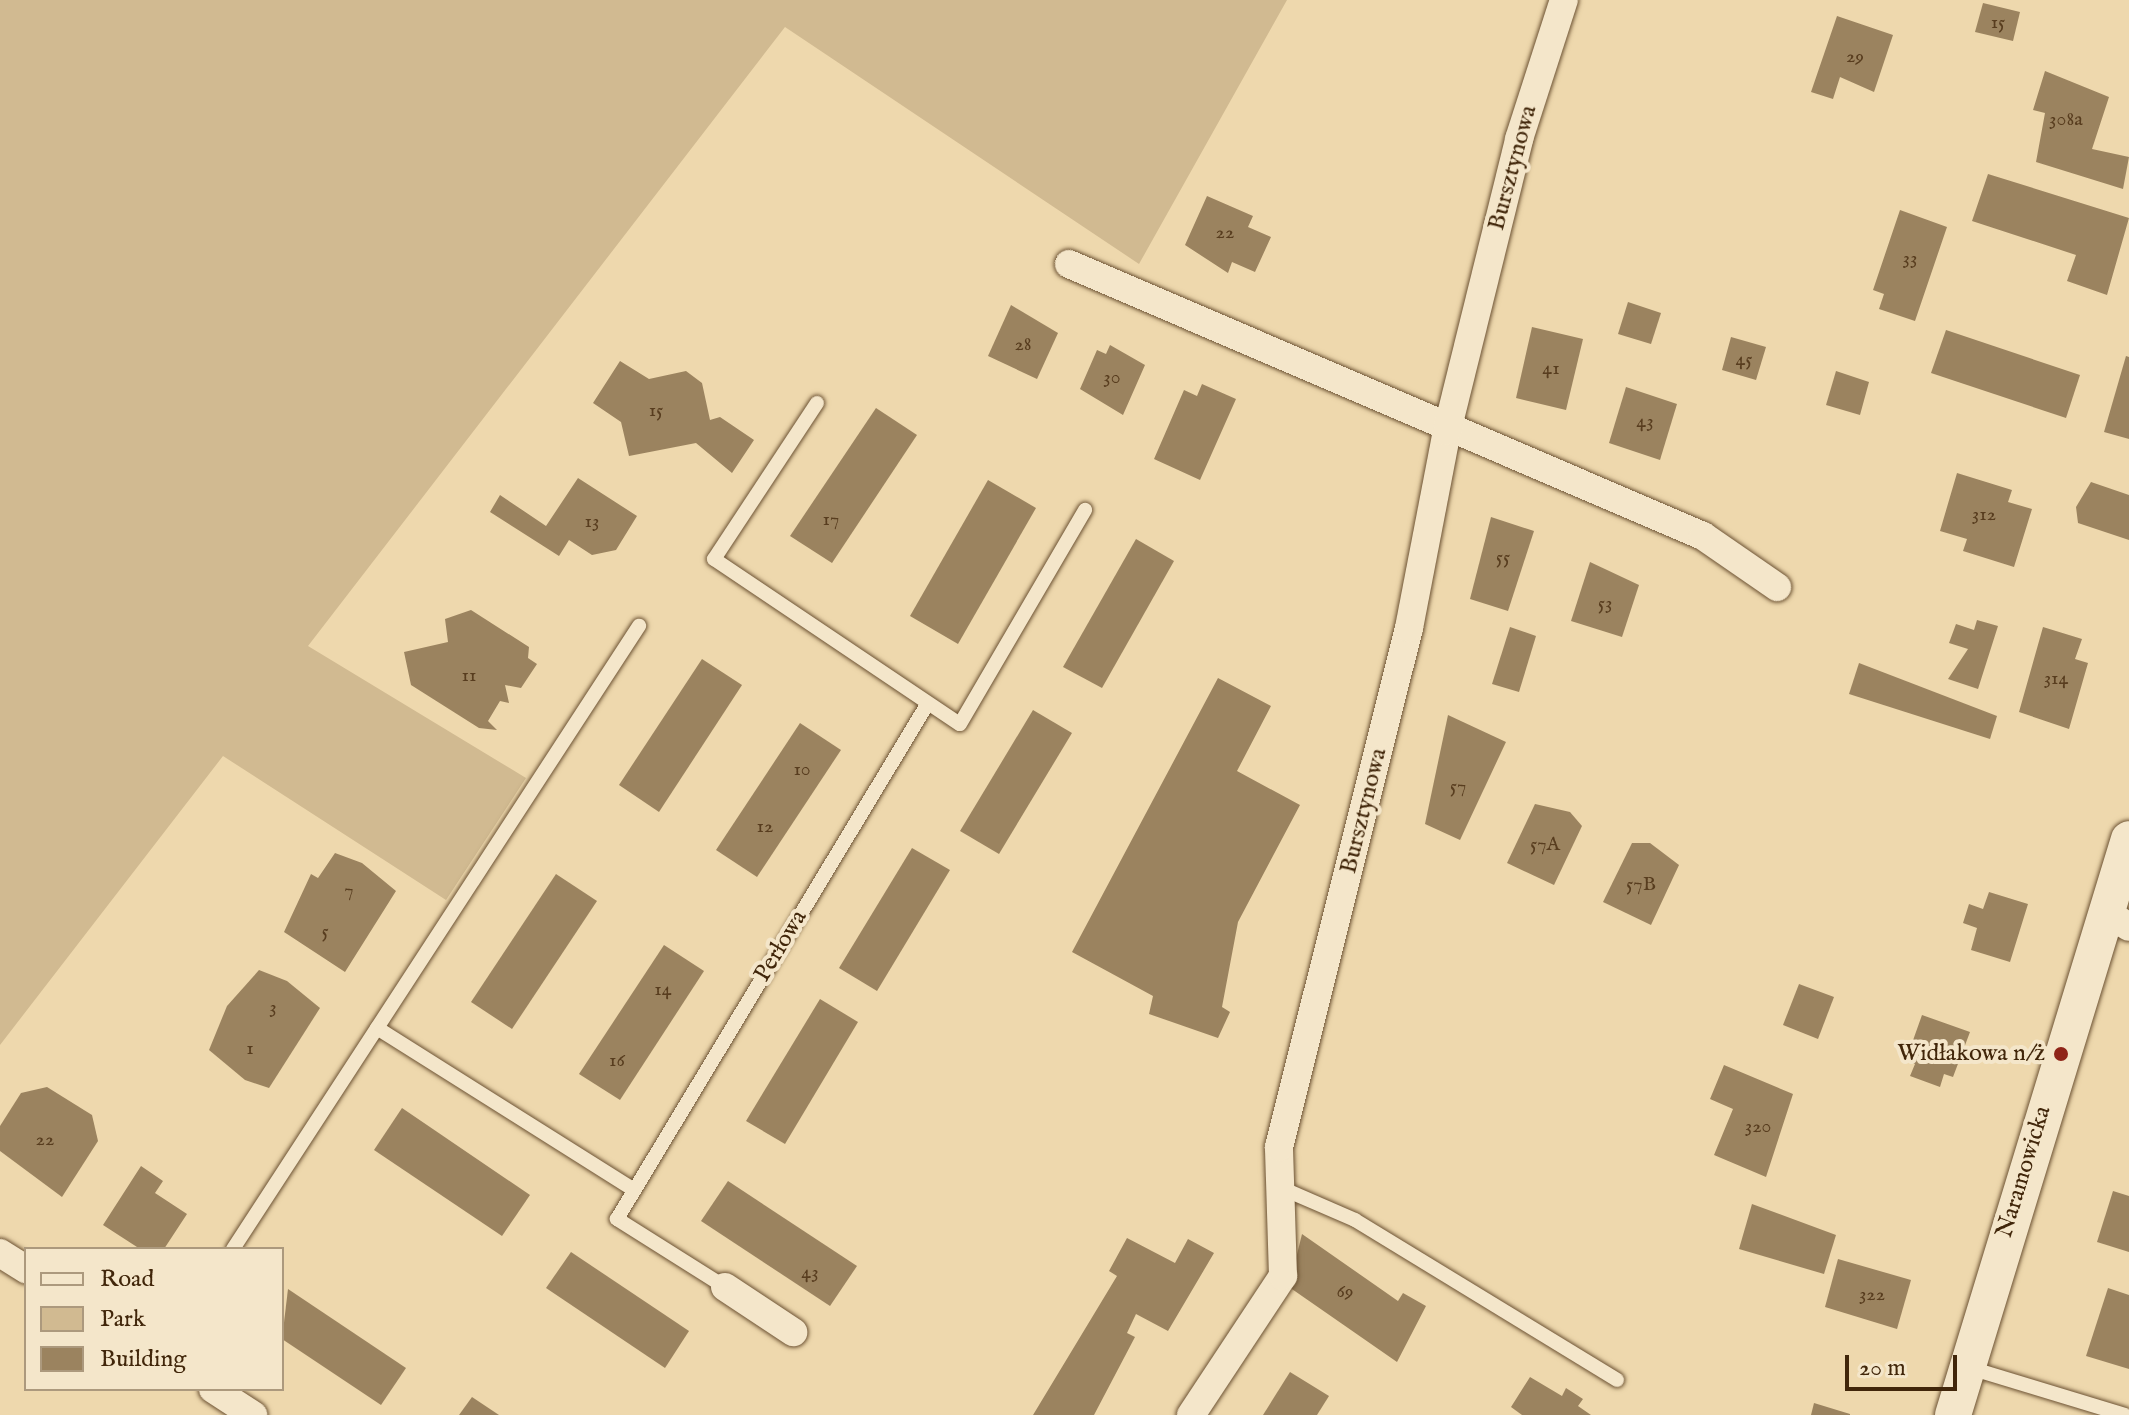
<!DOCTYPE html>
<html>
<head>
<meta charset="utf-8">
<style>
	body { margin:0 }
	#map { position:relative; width:2129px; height:1415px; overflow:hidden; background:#eed8ad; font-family:"IM FELL English",serif }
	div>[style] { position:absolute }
	.green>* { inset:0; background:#d1ba91 }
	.building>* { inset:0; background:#9b835f }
	.roads { filter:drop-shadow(0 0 2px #6c5233) drop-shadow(0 0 2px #6c5233) }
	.service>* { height:14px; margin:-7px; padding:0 7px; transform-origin:7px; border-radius:7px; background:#f4e6ca }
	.minor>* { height:28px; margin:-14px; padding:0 14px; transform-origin:14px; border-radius:14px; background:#f4e6ca }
	.tertiary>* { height:36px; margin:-18px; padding:0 18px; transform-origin:18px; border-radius:18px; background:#f4e6ca }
	.dots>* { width:22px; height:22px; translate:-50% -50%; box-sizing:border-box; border:4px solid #f4e6ca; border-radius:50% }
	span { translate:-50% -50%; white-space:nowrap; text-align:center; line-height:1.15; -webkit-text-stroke:8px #f4e6ca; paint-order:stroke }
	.number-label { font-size:20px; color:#583d1f }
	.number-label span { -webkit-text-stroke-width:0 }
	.street-label { font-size:24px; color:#41260a }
	.poi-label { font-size:24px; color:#41260a }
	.right { translate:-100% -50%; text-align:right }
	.legend { position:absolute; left:24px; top:1247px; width:260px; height:144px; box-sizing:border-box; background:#f4e6ca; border:2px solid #ac997d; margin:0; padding:10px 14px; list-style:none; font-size:24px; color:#41260a }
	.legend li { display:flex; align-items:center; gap:16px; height:40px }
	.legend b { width:40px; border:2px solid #ac997d }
	.scale { position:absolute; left:1845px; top:1355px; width:112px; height:36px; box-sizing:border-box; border:4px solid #41260a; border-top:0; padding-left:10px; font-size:24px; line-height:28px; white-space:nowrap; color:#41260a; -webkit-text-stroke:6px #f4e6ca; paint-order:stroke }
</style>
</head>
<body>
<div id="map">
	<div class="green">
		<div style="clip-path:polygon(0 0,1287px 0,1139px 264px,785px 27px,308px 646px,526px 778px,446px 900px,223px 756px,0 1045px)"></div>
	</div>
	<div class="building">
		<div style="clip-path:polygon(1983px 3px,2020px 12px,2013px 41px,1975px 32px)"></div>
		<div style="clip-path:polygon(1837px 16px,1893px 35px,1874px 92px,1840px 77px,1833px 99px,1811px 92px)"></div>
		<div style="clip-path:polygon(2045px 71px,2109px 97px,2092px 149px,2129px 157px,2123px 189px,2036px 162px,2045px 113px,2033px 110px)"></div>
		<div style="clip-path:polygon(1988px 174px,2129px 218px,2107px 295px,2067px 281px,2076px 255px,1972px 221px)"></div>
		<div style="clip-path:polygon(1207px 196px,1253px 216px,1248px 227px,1271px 237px,1255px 272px,1232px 262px,1228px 273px,1185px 245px)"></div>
		<div style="clip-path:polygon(1900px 210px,1947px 227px,1915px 321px,1879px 309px,1884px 294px,1873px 290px)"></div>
		<div style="clip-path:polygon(1628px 302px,1661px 313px,1651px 344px,1618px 334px)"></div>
		<div style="clip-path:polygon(1011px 305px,1058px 333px,1037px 379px,988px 356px)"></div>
		<div style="clip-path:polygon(1532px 327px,1583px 339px,1566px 410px,1516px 398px)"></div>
		<div style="clip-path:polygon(1946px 330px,2080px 375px,2066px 418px,1931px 373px)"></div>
		<div style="clip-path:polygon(1731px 337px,1766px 347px,1756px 380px,1722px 370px)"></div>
		<div style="clip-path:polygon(1110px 345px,1145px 365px,1123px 415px,1080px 389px,1097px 350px,1106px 354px)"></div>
		<div style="clip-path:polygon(2126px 356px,2129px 357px,2129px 439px,2104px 432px)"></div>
		<div style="clip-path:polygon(620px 361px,649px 379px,686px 371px,702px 383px,710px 420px,720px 417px,754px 440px,732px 473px,696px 443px,629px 456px,621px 422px,593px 403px)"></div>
		<div style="clip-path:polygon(1836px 371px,1869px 382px,1860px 415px,1826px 405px)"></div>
		<div style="clip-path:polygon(1202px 384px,1236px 399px,1200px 480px,1154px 459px,1184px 390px,1197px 396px)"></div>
		<div style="clip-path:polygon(1626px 387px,1677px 404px,1660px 460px,1609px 443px)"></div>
		<div style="clip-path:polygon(876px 408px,917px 435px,832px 563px,790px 536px)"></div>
		<div style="clip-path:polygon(1957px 473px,2012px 490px,2008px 502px,2032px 509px,2014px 567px,1963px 551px,1967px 539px,1940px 531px)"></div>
		<div style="clip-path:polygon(578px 478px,637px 516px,616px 550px,592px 555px,569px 540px,559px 556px,490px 512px,500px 495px,546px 526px)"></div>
		<div style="clip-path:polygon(988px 480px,1036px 508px,958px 644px,910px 616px)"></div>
		<div style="clip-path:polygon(2091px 482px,2129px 495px,2129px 540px,2078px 523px,2076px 507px)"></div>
		<div style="clip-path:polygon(1491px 517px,1534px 531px,1508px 611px,1470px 599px)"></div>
		<div style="clip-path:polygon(1136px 539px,1174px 561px,1102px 688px,1063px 667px)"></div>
		<div style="clip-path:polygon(1590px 562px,1639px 585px,1622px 637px,1571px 621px)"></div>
		<div style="clip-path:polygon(471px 610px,529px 647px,528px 658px,537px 664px,521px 688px,505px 685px,509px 703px,500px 701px,488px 721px,497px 730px,479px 728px,411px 685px,404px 652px,448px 642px,445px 619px)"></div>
		<div style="clip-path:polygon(1977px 620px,1998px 626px,1978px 689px,1948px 679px,1968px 649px,1949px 643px,1956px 624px,1974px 630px)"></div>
		<div style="clip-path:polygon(1510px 627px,1536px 636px,1519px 692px,1492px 684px)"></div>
		<div style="clip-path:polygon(2043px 627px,2082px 639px,2075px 659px,2088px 663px,2069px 729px,2019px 712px)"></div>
		<div style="clip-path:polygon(702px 659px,742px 685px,659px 812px,619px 785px)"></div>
		<div style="clip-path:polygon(1859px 663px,1997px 716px,1990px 739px,1849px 694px)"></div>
		<div style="clip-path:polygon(1218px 678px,1271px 706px,1237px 771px,1300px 805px,1238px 922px,1222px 1007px,1230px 1012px,1218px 1038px,1149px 1014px,1153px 996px,1072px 952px)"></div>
		<div style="clip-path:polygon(1033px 710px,1072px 733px,999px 854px,960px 831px)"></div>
		<div style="clip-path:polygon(1448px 715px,1506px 742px,1460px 840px,1425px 824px)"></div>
		<div style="clip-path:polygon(800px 723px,841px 750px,757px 877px,716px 850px)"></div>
		<div style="clip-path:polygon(1535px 804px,1570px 812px,1582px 826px,1554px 885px,1507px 863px)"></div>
		<div style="clip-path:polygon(1632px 843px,1650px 843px,1679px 865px,1651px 925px,1603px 902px)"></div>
		<div style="clip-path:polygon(912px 848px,950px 870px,877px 991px,839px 968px)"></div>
		<div style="clip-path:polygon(335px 853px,362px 863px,396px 891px,345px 972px,284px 932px,311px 874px,318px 878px)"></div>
		<div style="clip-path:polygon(556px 874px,597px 901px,512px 1029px,471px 1002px)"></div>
		<div style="clip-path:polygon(1989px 892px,2028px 904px,2010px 962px,1971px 950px,1977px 928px,1963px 923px,1969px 904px,1983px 909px)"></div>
		<div style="clip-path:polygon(664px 945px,704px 971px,620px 1100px,579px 1074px)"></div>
		<div style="clip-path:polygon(259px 970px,287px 981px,320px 1008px,269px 1088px,245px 1080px,209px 1050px,227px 1006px)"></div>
		<div style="clip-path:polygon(1799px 984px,1834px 997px,1818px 1039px,1783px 1025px)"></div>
		<div style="clip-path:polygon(820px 999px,858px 1022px,785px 1144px,746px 1121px)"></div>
		<div style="clip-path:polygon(1922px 1015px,1970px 1032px,1953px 1077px,1944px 1074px,1940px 1087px,1910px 1076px,1915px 1064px,1906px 1060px)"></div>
		<div style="clip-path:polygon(1724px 1065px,1793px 1094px,1766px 1177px,1714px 1155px,1733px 1109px,1710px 1099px)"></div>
		<div style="clip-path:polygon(47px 1087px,92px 1115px,98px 1141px,62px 1197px,0 1151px,0 1126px,21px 1093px)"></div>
		<div style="clip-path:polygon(402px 1108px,530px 1195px,502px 1236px,374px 1150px)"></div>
		<div style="clip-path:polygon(141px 1166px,163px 1181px,155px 1193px,187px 1214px,164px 1249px,137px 1247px,103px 1225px)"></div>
		<div style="clip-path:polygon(728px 1181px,857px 1266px,830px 1306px,701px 1221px)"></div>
		<div style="clip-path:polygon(2113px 1191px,2129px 1196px,2129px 1252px,2097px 1242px)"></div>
		<div style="clip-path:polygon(1752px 1204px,1836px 1235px,1824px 1274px,1739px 1249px)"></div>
		<div style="clip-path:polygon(1302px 1234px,1398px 1301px,1403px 1293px,1426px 1306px,1397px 1362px,1289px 1287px)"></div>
		<div style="clip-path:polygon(1127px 1238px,1175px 1263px,1188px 1239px,1214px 1253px,1168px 1331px,1136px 1314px,1127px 1333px,1135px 1337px,1094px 1415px,1033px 1415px,1117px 1276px,1109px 1271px)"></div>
		<div style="clip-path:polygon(571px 1252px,689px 1331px,665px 1368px,546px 1288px)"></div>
		<div style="clip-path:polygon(1838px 1259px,1911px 1280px,1897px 1329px,1825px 1307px)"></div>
		<div style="clip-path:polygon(2108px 1288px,2129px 1295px,2129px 1369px,2086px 1356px)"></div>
		<div style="clip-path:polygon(288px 1289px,406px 1368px,381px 1405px,282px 1339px)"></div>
		<div style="clip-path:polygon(1290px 1372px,1329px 1396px,1317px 1415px,1263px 1415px)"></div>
		<div style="clip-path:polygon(1530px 1377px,1562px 1396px,1566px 1388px,1583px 1399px,1578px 1406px,1591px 1415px,1522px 1415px,1511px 1407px)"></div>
		<div style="clip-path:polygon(472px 1397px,499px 1415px,459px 1415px)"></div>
		<div style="clip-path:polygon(1814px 1403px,1850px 1414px,1850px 1415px,1811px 1415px)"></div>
	</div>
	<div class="roads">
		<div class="service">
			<div style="left:817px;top:403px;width:187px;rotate:123.4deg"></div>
			<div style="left:714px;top:559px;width:296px;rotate:33.9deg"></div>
			<div style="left:960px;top:724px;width:248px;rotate:-59.7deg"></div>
			<div style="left:377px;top:1028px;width:304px;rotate:32.2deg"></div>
			<div style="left:1286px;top:1190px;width:75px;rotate:23.5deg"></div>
			<div style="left:1355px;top:1220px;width:307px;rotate:31.4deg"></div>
			<div style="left:233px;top:1249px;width:744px;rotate:-56.91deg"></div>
			<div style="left:725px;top:1287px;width:128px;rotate:-147.8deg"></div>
			<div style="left:617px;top:1219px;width:602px;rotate:-58.92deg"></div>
			<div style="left:1967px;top:1367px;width:165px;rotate:16.9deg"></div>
		</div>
		<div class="minor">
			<div style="left:1069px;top:264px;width:690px;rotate:23.22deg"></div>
			<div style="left:1703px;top:536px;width:90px;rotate:34.6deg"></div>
			<div style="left:2106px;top:912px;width:27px;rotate:33deg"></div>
			<div style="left:0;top:1253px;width:31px;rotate:32deg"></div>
			<div style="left:725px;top:1287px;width:82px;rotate:33.5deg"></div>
			<div style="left:213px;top:1389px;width:48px;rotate:33deg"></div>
			<div style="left:1191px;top:1415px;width:167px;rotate:-56.5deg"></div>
			<div style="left:1283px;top:1276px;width:129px;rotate:-91.8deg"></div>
			<div style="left:1279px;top:1147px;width:535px;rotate:-75.94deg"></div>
			<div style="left:1409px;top:628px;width:201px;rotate:-79.1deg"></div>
			<div style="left:1447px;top:431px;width:301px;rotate:-76.1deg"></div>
			<div style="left:1519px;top:139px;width:146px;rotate:-72.1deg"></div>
		</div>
		<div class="tertiary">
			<div style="left:1953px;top:1415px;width:602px;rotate:-73.01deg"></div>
		</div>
	</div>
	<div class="dots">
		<div style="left:2061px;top:1054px;background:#8f2418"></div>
	</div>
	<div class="number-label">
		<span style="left:1998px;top:22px">15</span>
		<span style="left:1855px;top:56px">29</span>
		<span style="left:2066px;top:119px">308a</span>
		<span style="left:1225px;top:232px">22</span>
		<span style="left:1910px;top:258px">33</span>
		<span style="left:1023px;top:344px">28</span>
		<span style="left:1744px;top:359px">45</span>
		<span style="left:1551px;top:368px">41</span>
		<span style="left:1112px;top:377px">30</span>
		<span style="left:656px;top:410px">15</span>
		<span style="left:1645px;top:421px">43</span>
		<span style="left:1984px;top:514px">312</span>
		<span style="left:831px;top:519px">17</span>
		<span style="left:592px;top:521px">13</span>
		<span style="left:1503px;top:557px">55</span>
		<span style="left:1605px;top:603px">53</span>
		<span style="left:469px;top:675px">11</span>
		<span style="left:2056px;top:678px">314</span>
		<span style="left:802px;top:769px">10</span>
		<span style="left:1458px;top:786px">57</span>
		<span style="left:765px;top:826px">12</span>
		<span style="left:1545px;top:844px">57A</span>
		<span style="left:1641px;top:884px">57B</span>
		<span style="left:349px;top:890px">7</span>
		<span style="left:325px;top:931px">5</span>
		<span style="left:663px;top:989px">14</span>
		<span style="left:273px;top:1007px">3</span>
		<span style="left:250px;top:1048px">1</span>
		<span style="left:617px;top:1060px">16</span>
		<span style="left:1758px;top:1126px">320</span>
		<span style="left:45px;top:1139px">22</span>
		<span style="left:810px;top:1272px">43</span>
		<span style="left:1345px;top:1291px">69</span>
		<span style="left:1872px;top:1294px">322</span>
	</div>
	<div class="street-label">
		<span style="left:1513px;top:168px;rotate:-75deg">Bursztynowa</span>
		<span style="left:1364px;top:811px;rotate:-76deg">Bursztynowa</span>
		<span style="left:781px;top:946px;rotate:-59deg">Perłowa</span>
		<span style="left:2024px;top:1172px;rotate:-73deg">Naramowicka</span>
	</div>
	<div class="poi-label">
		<span class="right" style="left:2045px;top:1054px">Widłakowa n/ż</span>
	</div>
	<ul class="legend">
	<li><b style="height:10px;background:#f4e6ca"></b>Road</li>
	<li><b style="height:22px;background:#d1ba91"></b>Park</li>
	<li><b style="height:22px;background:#9b835f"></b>Building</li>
	</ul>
	<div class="scale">20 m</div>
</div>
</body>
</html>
